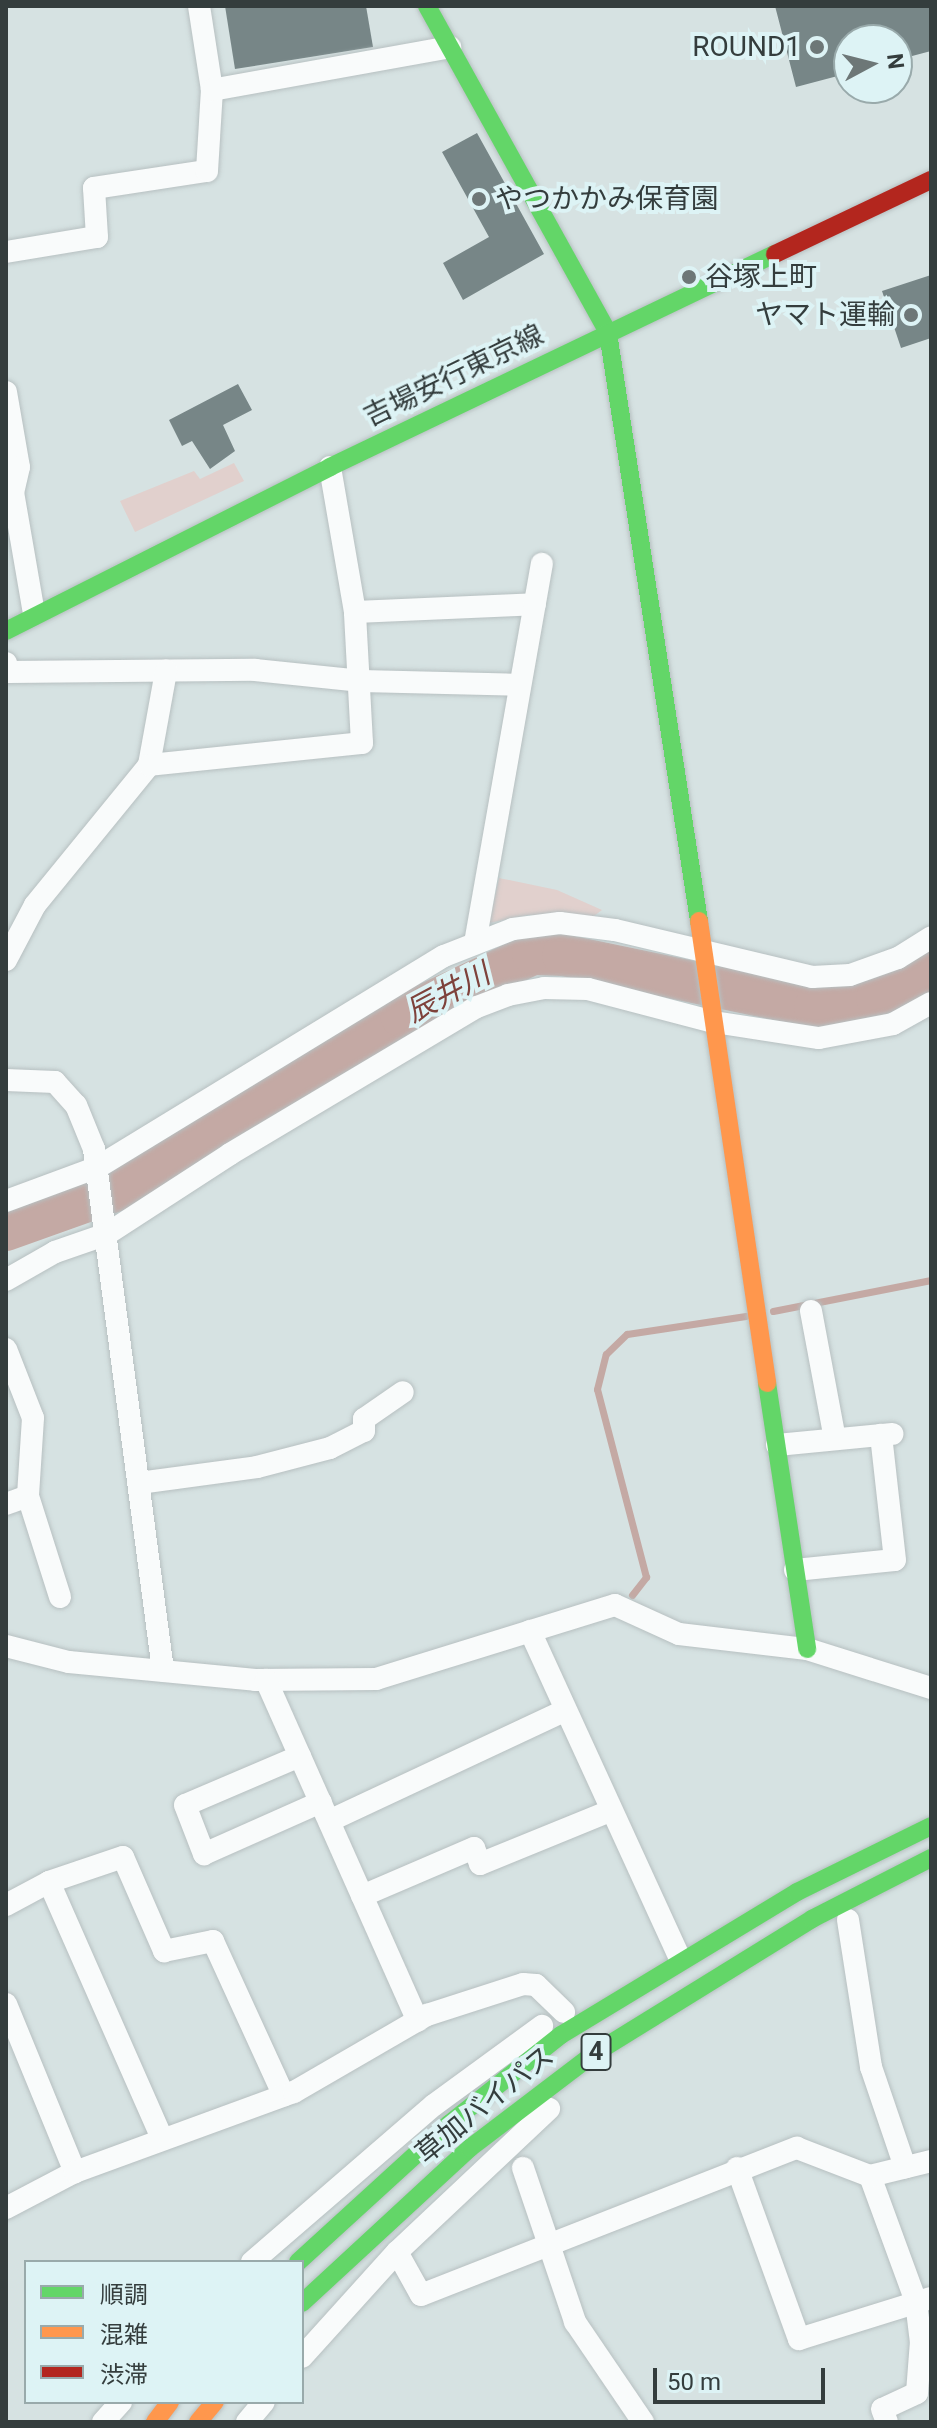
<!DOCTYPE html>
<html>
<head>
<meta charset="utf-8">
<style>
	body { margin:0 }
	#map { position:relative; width:937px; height:2428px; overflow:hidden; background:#d6e2e2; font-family:Roboto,"Noto Sans JP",sans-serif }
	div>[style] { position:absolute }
	.green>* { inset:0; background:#e1d0cd }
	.stream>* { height:7px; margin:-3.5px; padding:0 3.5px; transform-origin:3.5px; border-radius:3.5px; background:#c4a9a4 }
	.river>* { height:42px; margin:-21px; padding:0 21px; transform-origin:21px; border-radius:21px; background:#c4a9a4 }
	.building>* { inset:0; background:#778687 }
	.roads { filter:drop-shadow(0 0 2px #b7c0c1) drop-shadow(0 0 2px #b7c0c1) }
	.street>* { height:22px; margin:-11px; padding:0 11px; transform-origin:11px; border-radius:11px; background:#f9fbfb }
	.fast>* { height:18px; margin:-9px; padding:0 9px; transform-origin:9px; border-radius:9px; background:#63d668 }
	.slow>* { height:18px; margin:-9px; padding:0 9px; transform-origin:9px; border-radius:9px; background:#ff974d }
	.jam>* { height:18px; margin:-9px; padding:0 9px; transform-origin:9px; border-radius:9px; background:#b3261e }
	.dots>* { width:22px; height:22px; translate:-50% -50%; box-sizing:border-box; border:4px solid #ddf3f5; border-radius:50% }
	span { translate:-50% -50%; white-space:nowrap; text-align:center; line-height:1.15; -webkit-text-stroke:8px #ddf3f5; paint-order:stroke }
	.shield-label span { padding:2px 6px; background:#ddf3f5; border:2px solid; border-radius:6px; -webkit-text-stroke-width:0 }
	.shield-label { font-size:26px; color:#343d3d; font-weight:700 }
	.poi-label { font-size:28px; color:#343d3d }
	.right { translate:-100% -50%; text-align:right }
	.left { translate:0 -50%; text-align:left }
	.street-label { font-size:28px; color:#343d3d }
	.water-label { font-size:30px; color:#7e423b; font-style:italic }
	.frame { position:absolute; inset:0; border:8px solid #343d3d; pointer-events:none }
	.legend { position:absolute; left:24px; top:2260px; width:280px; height:144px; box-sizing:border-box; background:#ddf3f5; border:2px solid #99aaab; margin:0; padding:10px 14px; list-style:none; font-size:24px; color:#343d3d }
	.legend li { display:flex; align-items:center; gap:16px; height:40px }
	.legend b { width:40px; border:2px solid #99aaab }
	.north { position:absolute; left:833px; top:24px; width:80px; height:80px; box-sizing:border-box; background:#ddf3f5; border:2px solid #99aaab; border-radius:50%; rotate:83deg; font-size:22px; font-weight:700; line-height:32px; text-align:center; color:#343d3d }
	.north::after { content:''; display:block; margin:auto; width:28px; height:36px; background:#6d7777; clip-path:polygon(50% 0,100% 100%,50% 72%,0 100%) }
	.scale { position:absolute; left:653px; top:2368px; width:172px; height:36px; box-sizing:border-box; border:4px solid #343d3d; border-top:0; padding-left:10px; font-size:24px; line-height:28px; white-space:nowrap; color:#343d3d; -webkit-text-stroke:6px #ddf3f5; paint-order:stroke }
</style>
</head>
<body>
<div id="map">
	<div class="green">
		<div style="clip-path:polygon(234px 463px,244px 481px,135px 532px,120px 501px,194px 471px,200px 479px)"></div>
		<div style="clip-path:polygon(499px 878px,557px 890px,602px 910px,594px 916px,528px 915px,489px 923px)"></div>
	</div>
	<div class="stream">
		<div style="left:773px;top:1311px;width:161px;rotate:-11.1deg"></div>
		<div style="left:632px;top:1595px;width:23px;rotate:-52deg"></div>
		<div style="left:646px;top:1577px;width:194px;rotate:-104.6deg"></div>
		<div style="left:597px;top:1389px;width:36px;rotate:-76deg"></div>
		<div style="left:606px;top:1354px;width:29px;rotate:-44deg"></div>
		<div style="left:627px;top:1334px;width:120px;rotate:-8.6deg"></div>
	</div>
	<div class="river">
		<div style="left:6px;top:1230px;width:125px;rotate:-19.6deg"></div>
		<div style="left:124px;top:1188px;width:326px;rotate:-31.8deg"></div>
		<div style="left:401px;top:1016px;width:146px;rotate:-25.2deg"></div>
		<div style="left:533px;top:954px;width:30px;rotate:2deg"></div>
		<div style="left:563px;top:955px;width:257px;rotate:11.7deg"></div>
		<div style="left:815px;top:1007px;width:63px;rotate:-8.3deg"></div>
		<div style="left:877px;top:998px;width:60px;rotate:-25.7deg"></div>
	</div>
	<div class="building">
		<div style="clip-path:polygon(225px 6px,366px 6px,373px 47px,235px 69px)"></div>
		<div style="clip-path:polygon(775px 6px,931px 6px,931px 51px,897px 60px,897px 40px,849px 40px,849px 73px,796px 87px)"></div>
		<div style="clip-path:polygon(477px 133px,544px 254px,463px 300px,443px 263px,489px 237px,442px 152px)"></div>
		<div style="clip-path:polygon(931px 275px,931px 338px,901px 348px,882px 291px)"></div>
		<div style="clip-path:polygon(238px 384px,252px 410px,223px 425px,235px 451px,210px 469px,192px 441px,182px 446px,169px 420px)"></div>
	</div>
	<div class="roads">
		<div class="street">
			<div style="left:199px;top:6px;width:85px;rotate:81.2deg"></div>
			<div style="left:6px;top:252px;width:92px;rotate:-9.4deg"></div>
			<div style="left:97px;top:237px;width:49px;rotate:-93.5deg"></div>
			<div style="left:94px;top:188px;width:114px;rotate:-8.6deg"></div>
			<div style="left:207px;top:171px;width:81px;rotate:-86.5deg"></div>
			<div style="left:212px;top:90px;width:242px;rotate:-10.2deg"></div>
			<div style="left:6px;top:392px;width:76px;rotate:80.2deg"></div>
			<div style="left:19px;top:467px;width:26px;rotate:103deg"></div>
			<div style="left:13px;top:492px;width:123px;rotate:80.2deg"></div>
			<div style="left:355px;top:612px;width:180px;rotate:-2.5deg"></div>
			<div style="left:6px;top:663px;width:9px;rotate:77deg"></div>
			<div style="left:8px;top:672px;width:247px;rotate:-0.5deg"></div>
			<div style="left:255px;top:670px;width:107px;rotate:5.9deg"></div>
			<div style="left:361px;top:681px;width:159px;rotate:1.4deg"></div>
			<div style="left:149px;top:765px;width:96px;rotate:-79.7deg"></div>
			<div style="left:475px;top:943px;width:385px;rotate:-80deg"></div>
			<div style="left:6px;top:960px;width:62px;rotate:-62.2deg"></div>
			<div style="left:35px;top:905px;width:181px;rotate:-50.8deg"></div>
			<div style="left:149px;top:765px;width:214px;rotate:-5.9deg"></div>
			<div style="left:362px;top:743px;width:131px;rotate:-93.1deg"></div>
			<div style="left:355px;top:612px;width:147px;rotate:-99.8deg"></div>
			<div style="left:6px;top:1080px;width:49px;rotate:2.3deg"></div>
			<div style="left:55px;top:1082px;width:31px;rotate:48deg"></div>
			<div style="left:76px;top:1105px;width:48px;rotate:67.8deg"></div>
			<div style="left:94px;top:1149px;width:526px;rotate:82.46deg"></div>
			<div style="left:6px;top:1201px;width:98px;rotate:-20.3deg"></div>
			<div style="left:98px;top:1167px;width:405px;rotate:-31.4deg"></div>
			<div style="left:444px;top:956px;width:74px;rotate:-21.4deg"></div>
			<div style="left:513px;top:929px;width:47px;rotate:-7.3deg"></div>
			<div style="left:560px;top:923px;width:55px;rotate:7.3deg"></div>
			<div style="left:615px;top:930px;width:203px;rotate:13.4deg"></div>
			<div style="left:812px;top:977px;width:38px;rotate:-3deg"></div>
			<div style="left:850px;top:975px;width:51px;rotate:-19.5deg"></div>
			<div style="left:898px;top:958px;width:39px;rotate:-32deg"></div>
			<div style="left:6px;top:1280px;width:56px;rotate:-29.7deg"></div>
			<div style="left:55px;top:1252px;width:55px;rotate:-19.1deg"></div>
			<div style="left:107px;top:1234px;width:147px;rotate:-33deg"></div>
			<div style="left:230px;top:1154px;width:287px;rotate:-30.8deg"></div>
			<div style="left:477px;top:1007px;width:33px;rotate:-21deg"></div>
			<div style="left:508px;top:995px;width:37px;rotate:-11deg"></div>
			<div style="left:544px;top:988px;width:44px;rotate:1.3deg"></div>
			<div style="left:588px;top:989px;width:130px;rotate:14.7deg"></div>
			<div style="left:714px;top:1022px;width:106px;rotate:8.7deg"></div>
			<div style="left:819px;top:1038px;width:75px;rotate:-10.7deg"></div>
			<div style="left:893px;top:1024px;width:43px;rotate:-28.9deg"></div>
			<div style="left:811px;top:1311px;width:130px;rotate:79.4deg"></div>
			<div style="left:6px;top:1349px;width:74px;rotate:68.6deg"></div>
			<div style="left:33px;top:1418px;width:78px;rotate:93.7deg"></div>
			<div style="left:28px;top:1496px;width:106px;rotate:72.4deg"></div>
			<div style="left:777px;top:1445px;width:116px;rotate:-5.5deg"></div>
			<div style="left:139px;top:1483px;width:119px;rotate:-7.7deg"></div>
			<div style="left:257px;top:1467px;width:75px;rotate:-14.6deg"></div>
			<div style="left:330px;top:1448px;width:38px;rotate:-27deg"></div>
			<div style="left:364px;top:1431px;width:12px;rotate:-90deg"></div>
			<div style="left:364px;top:1419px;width:47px;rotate:-34.7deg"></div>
			<div style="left:6px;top:1504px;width:23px;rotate:-20deg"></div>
			<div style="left:795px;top:1570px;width:100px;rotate:-5.7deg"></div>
			<div style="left:895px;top:1560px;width:126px;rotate:-96.4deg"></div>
			<div style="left:530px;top:1631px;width:361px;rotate:65.4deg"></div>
			<div style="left:6px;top:1646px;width:65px;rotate:14.3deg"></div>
			<div style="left:69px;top:1662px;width:187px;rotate:5.5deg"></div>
			<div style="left:255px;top:1680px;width:121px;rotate:-0.5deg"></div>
			<div style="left:376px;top:1679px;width:250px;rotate:-17.2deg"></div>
			<div style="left:615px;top:1605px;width:70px;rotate:24.4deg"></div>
			<div style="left:679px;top:1634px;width:129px;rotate:6.7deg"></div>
			<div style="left:807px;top:1649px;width:130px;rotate:17.5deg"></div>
			<div style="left:266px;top:1680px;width:373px;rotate:66deg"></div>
			<div style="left:300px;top:1756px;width:125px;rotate:156.9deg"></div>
			<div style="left:185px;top:1805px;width:53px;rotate:68.8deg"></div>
			<div style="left:204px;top:1854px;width:128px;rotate:-24deg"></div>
			<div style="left:329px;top:1821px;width:257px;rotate:-25.1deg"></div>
			<div style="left:49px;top:1882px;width:280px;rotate:66.2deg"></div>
			<div style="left:362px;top:1896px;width:122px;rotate:-23.2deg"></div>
			<div style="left:474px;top:1848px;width:17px;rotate:69deg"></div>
			<div style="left:480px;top:1864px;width:140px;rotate:-22.2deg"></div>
			<div style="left:6px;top:1905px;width:49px;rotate:-28.1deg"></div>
			<div style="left:49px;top:1882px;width:78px;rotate:-18.7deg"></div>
			<div style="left:123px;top:1857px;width:103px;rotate:66.4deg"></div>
			<div style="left:164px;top:1951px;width:50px;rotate:-11.5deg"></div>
			<div style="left:213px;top:1941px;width:170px;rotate:65.4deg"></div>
			<div style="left:848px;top:1920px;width:149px;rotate:81.1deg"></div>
			<div style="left:871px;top:2067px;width:106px;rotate:71.2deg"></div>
			<div style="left:6px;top:2004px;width:182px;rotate:67.7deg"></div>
			<div style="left:523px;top:2168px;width:163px;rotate:71.3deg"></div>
			<div style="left:575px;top:2322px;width:121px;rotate:55.8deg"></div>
			<div style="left:737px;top:2168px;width:182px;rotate:70.1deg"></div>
			<div style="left:799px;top:2339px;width:138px;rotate:-17.3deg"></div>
			<div style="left:870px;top:2176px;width:134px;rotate:69.9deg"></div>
			<div style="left:916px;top:2302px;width:39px;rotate:83deg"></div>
			<div style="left:921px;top:2341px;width:52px;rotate:94.4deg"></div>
			<div style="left:917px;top:2393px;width:38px;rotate:155deg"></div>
			<div style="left:882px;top:2409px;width:14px;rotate:69deg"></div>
			<div style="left:6px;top:2208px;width:78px;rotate:-27.6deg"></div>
			<div style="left:75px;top:2172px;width:233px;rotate:-20.1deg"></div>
			<div style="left:294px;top:2092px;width:154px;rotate:-30.1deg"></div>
			<div style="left:427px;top:2015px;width:101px;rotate:-17.9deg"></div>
			<div style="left:523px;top:1984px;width:13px;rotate:4deg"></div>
			<div style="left:536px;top:1985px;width:39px;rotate:44deg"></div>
			<div style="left:397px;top:2252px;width:49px;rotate:60.8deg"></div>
			<div style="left:421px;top:2295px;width:404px;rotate:-21.4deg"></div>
			<div style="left:797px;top:2148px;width:78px;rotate:21deg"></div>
			<div style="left:870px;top:2176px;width:63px;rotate:-13.8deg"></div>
			<div style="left:252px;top:2262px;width:240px;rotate:-40.8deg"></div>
			<div style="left:434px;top:2105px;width:134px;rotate:-36.2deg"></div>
			<div style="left:302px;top:2357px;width:142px;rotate:-47.9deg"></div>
			<div style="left:397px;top:2252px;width:209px;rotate:-43.3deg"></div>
			<div style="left:103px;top:2422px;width:27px;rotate:-48deg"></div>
			<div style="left:247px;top:2422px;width:26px;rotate:-50deg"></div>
		</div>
		<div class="fast">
			<div style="left:427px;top:6px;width:374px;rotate:61deg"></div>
			<div style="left:608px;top:333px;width:595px;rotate:81.2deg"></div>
			<div style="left:6px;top:631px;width:363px;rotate:-26.8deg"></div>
			<div style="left:330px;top:467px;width:493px;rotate:-25.6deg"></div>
			<div style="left:767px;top:1383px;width:269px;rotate:81.4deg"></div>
			<div style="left:298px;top:2262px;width:205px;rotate:-42.4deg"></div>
			<div style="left:449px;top:2124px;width:143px;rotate:-38.5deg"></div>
			<div style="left:561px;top:2035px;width:276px;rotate:-31.2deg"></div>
			<div style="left:797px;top:1892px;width:149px;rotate:-26.2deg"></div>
			<div style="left:302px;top:2303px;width:229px;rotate:-42.7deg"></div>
			<div style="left:470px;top:2148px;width:153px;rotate:-37.3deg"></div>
			<div style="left:592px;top:2055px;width:259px;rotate:-31.7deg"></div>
			<div style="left:812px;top:1919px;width:134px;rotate:-27.1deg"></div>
		</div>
		<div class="slow">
			<div style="left:699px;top:921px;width:467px;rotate:81.6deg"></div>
			<div style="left:155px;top:2422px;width:25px;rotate:-53deg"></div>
			<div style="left:198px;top:2422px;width:26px;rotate:-50deg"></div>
		</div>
		<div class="jam">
			<div style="left:775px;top:254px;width:173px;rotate:-25.4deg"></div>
		</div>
	</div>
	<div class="dots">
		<div style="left:817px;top:47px;background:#6d7777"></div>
		<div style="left:479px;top:199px;background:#6d7777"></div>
		<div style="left:689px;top:277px;background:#6d7777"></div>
		<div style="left:911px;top:315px;background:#6d7777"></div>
	</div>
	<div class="shield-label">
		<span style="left:596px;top:2052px">4</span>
	</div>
	<div class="poi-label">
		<span class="right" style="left:801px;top:47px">ROUND1</span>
		<span class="left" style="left:495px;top:199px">やつかかみ保育園</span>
		<span class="left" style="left:705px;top:277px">谷塚上町</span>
		<span class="right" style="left:895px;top:315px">ヤマト運輸</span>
	</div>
	<div class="street-label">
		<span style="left:454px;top:376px;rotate:-26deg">吉場安行東京線</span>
		<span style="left:485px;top:2105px;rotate:-39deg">草加バイパス</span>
	</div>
	<div class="water-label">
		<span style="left:448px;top:993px;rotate:-28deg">辰井川</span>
	</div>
	<div class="frame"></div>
	<ul class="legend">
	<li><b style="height:10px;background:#63d668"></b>順調</li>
	<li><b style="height:10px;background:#ff974d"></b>混雑</li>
	<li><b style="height:10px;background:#b3261e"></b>渋滞</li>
	</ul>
	<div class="north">N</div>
	<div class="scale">50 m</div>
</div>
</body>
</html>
